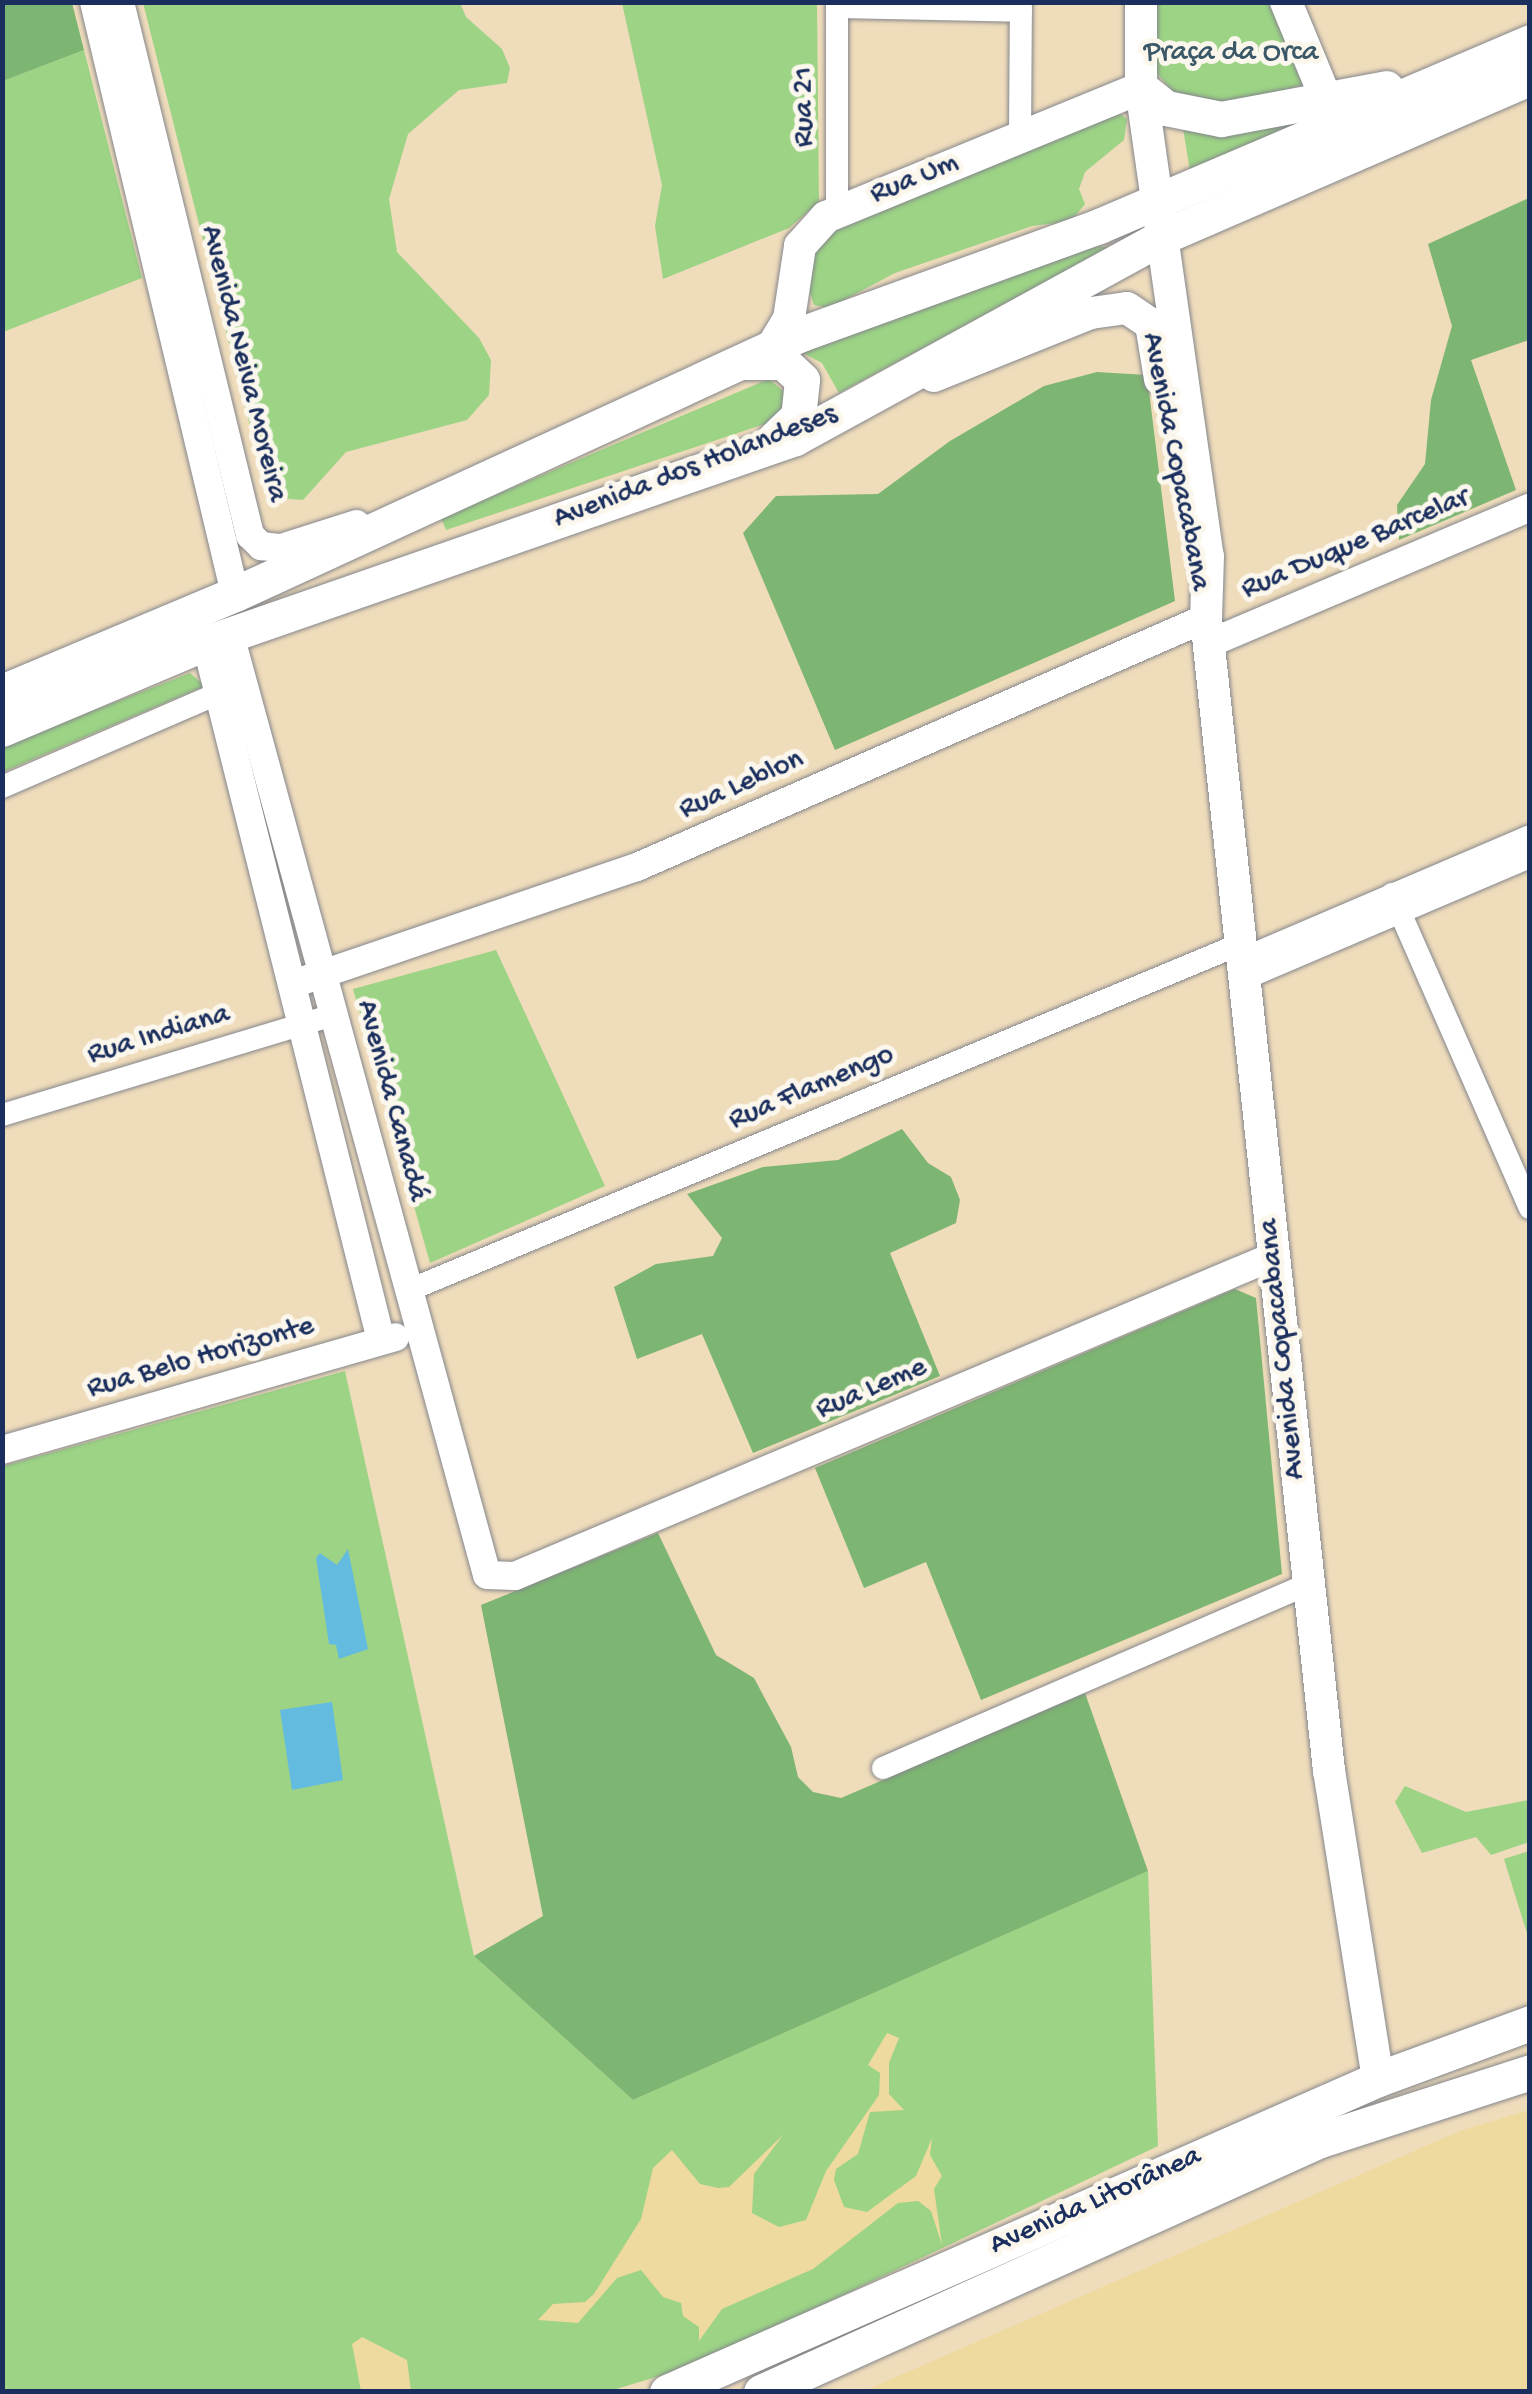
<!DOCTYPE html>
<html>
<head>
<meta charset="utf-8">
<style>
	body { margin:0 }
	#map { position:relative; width:1532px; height:2394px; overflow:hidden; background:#efdcbb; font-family:"Gochi Hand",sans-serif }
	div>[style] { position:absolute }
	.green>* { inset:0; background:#9cd385 }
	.forest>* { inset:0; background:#7db572 }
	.sand>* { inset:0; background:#eeda9e }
	.water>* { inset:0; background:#63bbe0 }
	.roads { filter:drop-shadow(0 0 2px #85868c) drop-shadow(0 0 2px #85868c) }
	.minor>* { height:22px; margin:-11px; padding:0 11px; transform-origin:11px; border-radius:11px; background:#fff }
	.tertiary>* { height:28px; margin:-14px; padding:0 14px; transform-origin:14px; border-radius:14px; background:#fff }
	.secondary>* { height:32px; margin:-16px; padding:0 16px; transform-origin:16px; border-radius:16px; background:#fff }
	.primary>* { height:35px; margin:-17.5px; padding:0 17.5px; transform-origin:17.5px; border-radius:17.5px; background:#fff }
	span { translate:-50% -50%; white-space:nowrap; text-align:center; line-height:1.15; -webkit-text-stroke:10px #fbf7ec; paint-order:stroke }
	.park-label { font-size:30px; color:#3b5868 }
	.street-label { font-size:30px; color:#1b2f5e }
	.frame { position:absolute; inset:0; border:5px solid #1b2f5e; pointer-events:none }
</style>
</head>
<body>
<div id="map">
	<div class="green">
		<div style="clip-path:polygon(143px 3px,460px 3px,466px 17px,502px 49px,510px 68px,507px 83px,459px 90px,408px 134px,389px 199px,397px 252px,479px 338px,491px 360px,489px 395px,467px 420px,346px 452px,303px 500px,278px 498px,264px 481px)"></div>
		<div style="clip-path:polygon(622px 3px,817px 3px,819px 202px,789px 228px,663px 279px,655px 226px,662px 185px)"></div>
		<div style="clip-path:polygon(1155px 3px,1276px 3px,1305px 84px,1243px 103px,1179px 99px,1155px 71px)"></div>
		<div style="clip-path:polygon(84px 50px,142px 278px,3px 332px,3px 81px)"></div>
		<div style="clip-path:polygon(1116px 111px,1127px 119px,1124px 140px,1085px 172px,1079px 189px,1085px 204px,1071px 221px,1032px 226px,895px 273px,829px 308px,814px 305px,806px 280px,811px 251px,824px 231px)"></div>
		<div style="clip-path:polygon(1296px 118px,1299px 125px,1190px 171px,1182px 122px)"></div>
		<div style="clip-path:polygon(1090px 244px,1109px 248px,839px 393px,822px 363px,797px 350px)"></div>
		<div style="clip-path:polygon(769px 379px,789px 396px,774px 421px,446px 530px,441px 518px)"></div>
		<div style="clip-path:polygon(190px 673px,205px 686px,3px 772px,3px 746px)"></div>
		<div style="clip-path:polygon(496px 950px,605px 1186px,430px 1263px,353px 989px)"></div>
		<div style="clip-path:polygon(345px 1371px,474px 1956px,633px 2100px,1148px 1871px,1158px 2146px,693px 2366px,606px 2392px,3px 2391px,3px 1466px)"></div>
		<div style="clip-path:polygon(1405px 1786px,1466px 1812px,1529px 1800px,1529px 1842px,1491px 1855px,1476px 1837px,1422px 1853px,1395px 1802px)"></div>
		<div style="clip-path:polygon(1529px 1851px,1530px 1851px,1529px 1940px,1504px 1859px)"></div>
	</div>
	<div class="forest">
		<div style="clip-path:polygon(3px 2px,72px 3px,84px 50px,3px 81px)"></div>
		<div style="clip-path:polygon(1529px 198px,1529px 340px,1471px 360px,1516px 490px,1399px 540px,1397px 505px,1425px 464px,1431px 400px,1452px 326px,1428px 244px)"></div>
		<div style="clip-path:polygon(1097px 372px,1147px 375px,1175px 601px,835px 750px,743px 533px,776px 496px,878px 494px,950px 441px,1044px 386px)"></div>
		<div style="clip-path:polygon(902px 1129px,928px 1163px,951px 1177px,960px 1200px,956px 1223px,890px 1253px,940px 1376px,753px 1453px,702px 1334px,637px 1359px,614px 1287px,656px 1264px,713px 1256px,722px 1238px,687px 1194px,763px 1167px,838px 1160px)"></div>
		<div style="clip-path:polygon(1235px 1289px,1256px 1298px,1282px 1574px,981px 1700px,926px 1562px,864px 1588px,815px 1468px)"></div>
		<div style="clip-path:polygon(658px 1533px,716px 1655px,754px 1678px,791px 1747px,798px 1777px,813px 1792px,841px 1798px,1085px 1693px,1148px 1871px,633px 2100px,474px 1956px,543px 1916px,481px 1605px)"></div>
	</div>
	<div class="sand">
		<div style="clip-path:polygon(887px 2033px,899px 2038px,889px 2063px,889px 2094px,904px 2110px,870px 2112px,858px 2154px,836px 2169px,834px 2180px,844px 2207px,867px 2212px,916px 2176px,932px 2138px,930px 2155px,942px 2176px,934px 2189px,942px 2245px,931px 2211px,918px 2201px,898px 2203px,813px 2269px,722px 2309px,699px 2341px,699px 2327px,683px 2316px,681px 2303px,663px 2297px,641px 2270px,617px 2278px,578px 2323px,538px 2320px,553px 2304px,585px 2302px,594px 2294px,641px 2219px,653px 2168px,672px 2150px,700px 2184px,718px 2188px,729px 2187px,783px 2135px,754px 2174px,752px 2213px,779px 2227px,806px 2220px,826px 2171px,879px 2095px,880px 2073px,868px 2065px)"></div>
		<div style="clip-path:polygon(1529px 2110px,1529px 2391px,864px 2391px,1460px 2131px)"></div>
		<div style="clip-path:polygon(362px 2337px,407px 2360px,411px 2391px,361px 2391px,352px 2344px)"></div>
	</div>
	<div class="water">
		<div style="clip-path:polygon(348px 1549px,368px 1649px,339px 1659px,336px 1645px,329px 1644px,316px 1558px,320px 1553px,337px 1565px)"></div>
		<div style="clip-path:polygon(332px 1702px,343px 1780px,292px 1790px,280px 1710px)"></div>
	</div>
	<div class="roads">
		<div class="minor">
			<div style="left:837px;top:7px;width:184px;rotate:1.2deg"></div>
			<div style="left:1020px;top:137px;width:135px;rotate:-89.6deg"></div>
			<div style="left:837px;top:212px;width:210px;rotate:-90deg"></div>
			<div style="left:2px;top:787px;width:252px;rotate:-23.4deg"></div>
			<div style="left:1392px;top:894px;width:343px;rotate:66.3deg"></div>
			<div style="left:1242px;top:959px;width:313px;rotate:-23.1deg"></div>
			<div style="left:1244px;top:979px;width:311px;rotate:-23.1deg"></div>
			<div style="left:2px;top:1115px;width:346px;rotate:-16.8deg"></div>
			<div style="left:407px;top:1291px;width:902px;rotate:-22.61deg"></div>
			<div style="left:883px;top:1768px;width:464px;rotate:-23.4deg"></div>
		</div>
		<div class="tertiary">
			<div style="left:94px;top:2px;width:609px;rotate:76.6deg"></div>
			<div style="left:120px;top:2px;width:549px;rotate:76.29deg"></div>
			<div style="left:250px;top:535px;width:16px;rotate:45deg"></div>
			<div style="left:261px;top:546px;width:20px;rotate:6deg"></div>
			<div style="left:281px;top:548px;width:79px;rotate:-17.7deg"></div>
			<div style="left:230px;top:635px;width:974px;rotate:74.71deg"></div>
			<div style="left:487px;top:1575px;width:28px;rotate:2deg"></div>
			<div style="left:515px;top:1576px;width:824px;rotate:-22.86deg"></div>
			<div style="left:206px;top:643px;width:719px;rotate:75.91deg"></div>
			<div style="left:1208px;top:644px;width:350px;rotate:-23deg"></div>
			<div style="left:293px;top:984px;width:363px;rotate:-18.8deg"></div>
			<div style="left:637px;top:867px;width:621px;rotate:-23.63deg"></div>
			<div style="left:2px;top:1450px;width:409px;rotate:-16deg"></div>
		</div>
		<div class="secondary">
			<div style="left:1141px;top:2px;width:86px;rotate:90deg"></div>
			<div style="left:1141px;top:88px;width:473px;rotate:81.9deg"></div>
			<div style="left:1208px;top:556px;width:62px;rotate:91.8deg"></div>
			<div style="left:1206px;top:618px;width:1159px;rotate:83.91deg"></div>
			<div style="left:1329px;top:1770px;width:313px;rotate:81deg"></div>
			<div style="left:1286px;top:2px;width:131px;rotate:67.5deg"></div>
			<div style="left:772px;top:347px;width:33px;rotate:-59deg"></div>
			<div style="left:789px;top:319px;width:74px;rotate:-81.4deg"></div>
			<div style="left:800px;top:246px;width:39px;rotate:-48deg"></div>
			<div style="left:826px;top:217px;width:340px;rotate:-22.3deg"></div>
			<div style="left:934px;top:376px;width:169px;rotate:-21.9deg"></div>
			<div style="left:1091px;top:313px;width:36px;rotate:-8deg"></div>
			<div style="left:1127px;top:308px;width:29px;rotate:34deg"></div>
			<div style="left:1151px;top:324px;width:56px;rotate:80.7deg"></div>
		</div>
		<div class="primary">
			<div style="left:1141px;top:88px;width:32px;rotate:39deg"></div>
			<div style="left:1166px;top:108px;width:56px;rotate:11.3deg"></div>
			<div style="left:1221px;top:119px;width:168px;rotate:-10.6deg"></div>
			<div style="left:745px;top:362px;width:38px"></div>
			<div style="left:783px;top:362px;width:26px;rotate:43deg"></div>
			<div style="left:802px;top:380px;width:36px;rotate:96deg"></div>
			<div style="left:798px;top:416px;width:35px;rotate:136deg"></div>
			<div style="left:2px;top:692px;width:253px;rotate:-22.8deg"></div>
			<div style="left:235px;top:594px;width:623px;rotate:-24.67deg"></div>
			<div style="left:801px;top:334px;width:317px;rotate:-19.9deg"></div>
			<div style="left:1099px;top:226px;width:469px;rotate:-23.1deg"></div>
			<div style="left:2px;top:729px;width:221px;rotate:-22.9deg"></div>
			<div style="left:206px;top:643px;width:624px;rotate:-19.19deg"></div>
			<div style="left:795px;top:438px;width:418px;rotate:-28.7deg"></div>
			<div style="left:1162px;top:237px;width:401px;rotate:-23.4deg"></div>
			<div style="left:667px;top:2392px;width:777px;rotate:-23.76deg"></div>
			<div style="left:1378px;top:2079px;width:162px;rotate:-20.2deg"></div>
			<div style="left:761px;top:2392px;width:613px;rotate:-24.27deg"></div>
			<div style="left:1320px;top:2140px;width:221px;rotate:-17.9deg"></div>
		</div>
	</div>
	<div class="park-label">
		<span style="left:1231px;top:54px">Praça da Orca</span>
	</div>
	<div class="street-label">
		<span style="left:806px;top:107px;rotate:-90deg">Rua 21</span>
		<span style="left:915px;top:180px;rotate:-22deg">Rua Um</span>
		<span style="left:242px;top:364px;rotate:76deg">Avenida Neiva Moreira</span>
		<span style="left:1174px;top:462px;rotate:79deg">Avenida Copacabana</span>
		<span style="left:696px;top:468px;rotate:-21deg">Avenida dos Holandeses</span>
		<span style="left:1356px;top:545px;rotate:-23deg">Rua Duque Barcelar</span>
		<span style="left:742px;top:786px;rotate:-24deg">Rua Leblon</span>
		<span style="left:159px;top:1036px;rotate:-17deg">Rua Indiana</span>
		<span style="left:812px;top:1089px;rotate:-23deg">Rua Flamengo</span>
		<span style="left:390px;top:1101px;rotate:75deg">Avenida Canadá</span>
		<span style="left:1284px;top:1349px;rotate:-96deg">Avenida Copacabana</span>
		<span style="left:201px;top:1359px;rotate:-16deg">Rua Belo Horizonte</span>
		<span style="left:872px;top:1390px;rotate:-23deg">Rua Leme</span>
		<span style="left:1096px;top:2202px;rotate:-24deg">Avenida Litorânea</span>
	</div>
	<div class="frame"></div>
</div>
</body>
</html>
